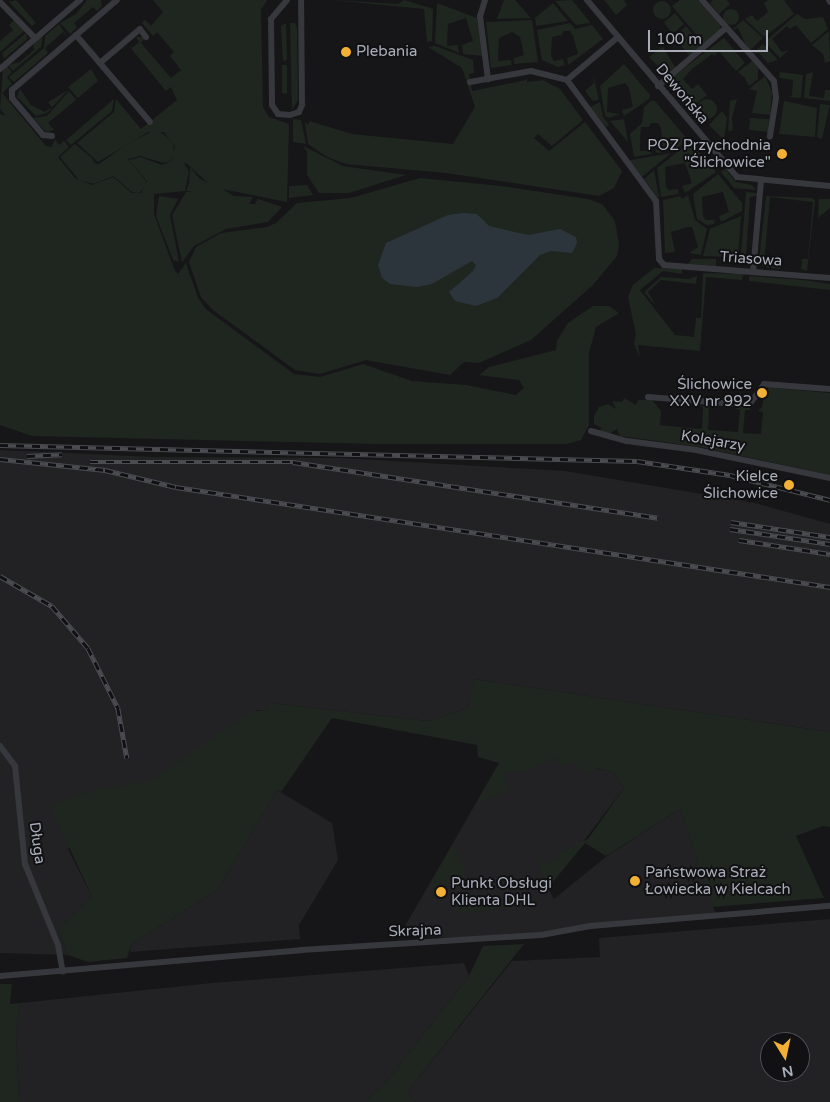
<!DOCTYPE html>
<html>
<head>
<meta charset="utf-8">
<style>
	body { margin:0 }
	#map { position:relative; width:830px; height:1102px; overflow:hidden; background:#161618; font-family:"Varela Round",sans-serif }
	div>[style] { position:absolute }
	.built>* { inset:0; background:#222225 }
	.green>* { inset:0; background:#1e261f }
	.round { border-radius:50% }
	.water>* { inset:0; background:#2c353c }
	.street>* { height:6px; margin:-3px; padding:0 3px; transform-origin:3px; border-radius:3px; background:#37383d }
	.rail>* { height:4.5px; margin-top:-2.25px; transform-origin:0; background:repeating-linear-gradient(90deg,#111113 0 8px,#4a4c52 0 16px); box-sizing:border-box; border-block:1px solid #4a4c52 }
	.dots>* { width:14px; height:14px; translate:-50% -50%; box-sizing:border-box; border:2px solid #111113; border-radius:50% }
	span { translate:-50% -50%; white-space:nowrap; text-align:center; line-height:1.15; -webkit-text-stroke:4px #111113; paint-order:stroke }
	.poi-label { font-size:15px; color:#a8adb8 }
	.left { translate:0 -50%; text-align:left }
	.right { translate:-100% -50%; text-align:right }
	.street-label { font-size:15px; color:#a8adb8 }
	.north { position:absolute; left:760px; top:1032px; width:50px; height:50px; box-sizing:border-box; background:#111113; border:1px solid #4d4f55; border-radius:50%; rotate:170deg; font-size:14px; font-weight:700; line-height:20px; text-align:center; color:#a8adb8 }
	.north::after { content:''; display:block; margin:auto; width:18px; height:22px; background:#f2b134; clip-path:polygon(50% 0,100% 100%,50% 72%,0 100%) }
	.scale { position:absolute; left:648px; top:30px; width:120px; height:22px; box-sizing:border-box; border:2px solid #a8adb8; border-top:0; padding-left:6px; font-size:15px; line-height:18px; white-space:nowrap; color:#a8adb8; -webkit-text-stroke:4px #111113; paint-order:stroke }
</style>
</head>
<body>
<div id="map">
	<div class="built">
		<div style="clip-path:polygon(0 450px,155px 457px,340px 458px,565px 471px,755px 503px,830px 524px,830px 732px,475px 679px,468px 708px,428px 721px,269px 703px,269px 710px,256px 710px,153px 780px,68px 849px,92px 897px,58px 930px,68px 955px,0 953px)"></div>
		<div style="clip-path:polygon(546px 754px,614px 773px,624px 788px,548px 888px,554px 899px,607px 856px,680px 809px,716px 915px,551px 934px,453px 938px,400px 935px,499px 763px)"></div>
		<div style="clip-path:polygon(277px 790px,332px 823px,338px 860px,299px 925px,300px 939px,130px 952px,131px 945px,218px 889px)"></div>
		<div style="clip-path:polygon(evenodd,830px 919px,830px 1102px,415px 1102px,407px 1092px,512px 961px,600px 957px,599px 938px,830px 919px,770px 1042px,800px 1042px,800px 1072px,770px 1072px,770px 1042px)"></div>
		<div style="clip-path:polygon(464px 963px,469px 976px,386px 1082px,365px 1102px,19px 1102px,16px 1033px,20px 1003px,212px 983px)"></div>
	</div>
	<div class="green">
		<div style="clip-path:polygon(16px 0,36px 23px,32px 26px,9px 2px)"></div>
		<div style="clip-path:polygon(87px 0,101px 0,102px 6px,97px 11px,93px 7px,74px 23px,77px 27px,70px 34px,60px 23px,76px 14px)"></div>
		<div style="clip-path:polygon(153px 0,267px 0,261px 10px,263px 107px,269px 117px,289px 124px,287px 202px,222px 189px,234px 196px,253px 197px,249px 204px,255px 204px,258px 199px,282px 207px,268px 222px,226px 229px,194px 246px,182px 262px,172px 215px,186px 192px,192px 192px,186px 191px,189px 183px,190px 167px,200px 179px,208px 183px,186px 163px,184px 163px,189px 172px,185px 191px,154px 194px,154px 214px,175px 271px,178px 274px,186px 263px,198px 298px,207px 310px,294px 374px,320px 377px,363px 364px,412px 381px,466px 385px,516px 395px,524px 388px,519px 380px,479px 375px,489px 367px,556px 350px,557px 341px,568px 323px,593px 306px,609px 306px,619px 313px,596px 327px,589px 353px,589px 425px,581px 440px,567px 444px,378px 444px,32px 436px,0 425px,0 114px,6px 116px,0 109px,3px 70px,7px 66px,12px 72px,7px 77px,12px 84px,2px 93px,46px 146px,52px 147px,55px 139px,59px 145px,64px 141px,69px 147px,58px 157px,75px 178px,92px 185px,113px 177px,132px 193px,141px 193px,147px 181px,129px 160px,140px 157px,162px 165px,171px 161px,175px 147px,164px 132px,148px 132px,98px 162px,77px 143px,114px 112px,116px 99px,141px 129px,177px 100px,171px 87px,166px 91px,129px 46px,132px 48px,139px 42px,136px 37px,143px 37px,145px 38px,141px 43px,171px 78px,181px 70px,170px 56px,174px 52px,157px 32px,153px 36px,142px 23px,145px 20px,151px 26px,163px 12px)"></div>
		<div style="clip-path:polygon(332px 0,398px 4px,404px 0,433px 9px,432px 41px,427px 42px,424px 9px)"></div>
		<div style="clip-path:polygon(504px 0,515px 0,531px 18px,497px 19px)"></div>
		<div style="clip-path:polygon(572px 0,586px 17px,590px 23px,576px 25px,555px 1px)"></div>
		<div style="clip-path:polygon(604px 0,624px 0,627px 5px,616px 15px)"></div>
		<div style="clip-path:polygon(680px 0,698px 0,720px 25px,721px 29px,704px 44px,672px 6px)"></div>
		<div style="clip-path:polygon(713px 0,727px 0,730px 4px,719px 14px,710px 3px)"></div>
		<div style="clip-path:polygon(768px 0,784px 0,794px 14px,764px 37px,745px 19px,752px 15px,757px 21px,768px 12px,764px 3px)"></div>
		<div class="round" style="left:653px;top:1px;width:18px;height:18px"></div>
		<div style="clip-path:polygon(437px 3px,477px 18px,483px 56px,463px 54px,462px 45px,473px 41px,466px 18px,448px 24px,447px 46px,458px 45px,459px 53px,435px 43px)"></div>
		<div style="clip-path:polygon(553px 3px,568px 21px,536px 26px,535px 18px)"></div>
		<div class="round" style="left:723px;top:9px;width:16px;height:16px"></div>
		<div style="clip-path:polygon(675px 13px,684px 24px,672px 34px,664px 22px)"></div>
		<div style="clip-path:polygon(797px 14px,805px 19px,823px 17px,828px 29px,811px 43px,796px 25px,790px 29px,787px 26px,772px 39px,782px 52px,789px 50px,780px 58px,766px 43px,767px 40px)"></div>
		<div style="clip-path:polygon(14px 20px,24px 31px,0 52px,0 41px,13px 30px,9px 25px)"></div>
		<div style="clip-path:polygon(532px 20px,538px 62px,514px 64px,514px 58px,524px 55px,520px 37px,512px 32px,499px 38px,498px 58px,499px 61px,511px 60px,512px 65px,491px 68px,486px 22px)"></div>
		<div style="clip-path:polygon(743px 20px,763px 38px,749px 51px,738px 28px,731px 31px)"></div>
		<div style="clip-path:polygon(286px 23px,287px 60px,283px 61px,281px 26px)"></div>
		<div style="clip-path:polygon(290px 23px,295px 23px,297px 28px,298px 100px,292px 110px)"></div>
		<div style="clip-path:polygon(570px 23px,575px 29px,592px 25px,603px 39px,568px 65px,567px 58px,578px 54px,573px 36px,570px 31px,563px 31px,562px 35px,552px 37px,551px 56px,554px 61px,563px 59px,565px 65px,558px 67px,542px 60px,537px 30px)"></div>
		<div style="clip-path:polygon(59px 24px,67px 36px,63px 32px,45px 48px,48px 53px,14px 82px,9px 77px,44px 48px,45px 36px)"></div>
		<div style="clip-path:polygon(686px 26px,702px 46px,690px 56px,674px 38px)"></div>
		<div style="clip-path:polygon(829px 31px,830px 61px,825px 63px,823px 54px,812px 45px)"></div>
		<div style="clip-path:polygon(26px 33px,27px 39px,4px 59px,2px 53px)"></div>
		<div style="clip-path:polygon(43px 35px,41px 47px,13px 71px,8px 65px,20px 62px,34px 50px,33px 44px)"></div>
		<div style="clip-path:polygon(724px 38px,745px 63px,736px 71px,718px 50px,715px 56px,712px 54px,691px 70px,683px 79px,692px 89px,698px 84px,707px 95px,693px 106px,671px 82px,671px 78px)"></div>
		<div style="clip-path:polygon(763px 44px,777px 59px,777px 60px,768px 63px,759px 53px,752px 54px)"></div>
		<div style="clip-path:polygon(435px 46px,473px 60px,474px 73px,469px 74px,472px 91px,526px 80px,527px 76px,527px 82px,543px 80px,560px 89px,583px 120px,552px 146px,538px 134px,534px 138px,549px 151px,585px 122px,622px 171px,614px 188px,599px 196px,446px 173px,346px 164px,327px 157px,308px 144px,305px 122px,309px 125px,309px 121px,352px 134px,453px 144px,475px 107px,462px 68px,428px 47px)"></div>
		<div style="clip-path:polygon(663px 47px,675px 67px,689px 56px,666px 75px,649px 57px)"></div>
		<div style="clip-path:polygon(752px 61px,758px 68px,758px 79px,749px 86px,745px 78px,738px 72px)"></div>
		<div style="clip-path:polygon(624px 64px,650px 95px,649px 99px,624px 116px,622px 110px,633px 107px,629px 88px,625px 83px,608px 88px,607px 112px,620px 114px,609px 118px,605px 116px,600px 86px)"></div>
		<div style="clip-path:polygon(282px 65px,287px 65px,287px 94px,282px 93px)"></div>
		<div style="clip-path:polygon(91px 69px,98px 81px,78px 98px,68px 87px)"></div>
		<div style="clip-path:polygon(780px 72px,803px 75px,801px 98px,788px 97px,792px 96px,793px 80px,779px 78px)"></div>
		<div style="clip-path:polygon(813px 72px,809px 96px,824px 98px,825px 90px,830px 90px,830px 101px,804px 98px,806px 74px)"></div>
		<div style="clip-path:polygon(593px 74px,599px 100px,593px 101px,585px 91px,594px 83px)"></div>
		<div style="clip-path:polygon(765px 76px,772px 92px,770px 115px,752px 113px,757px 91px,749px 89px)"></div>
		<div style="clip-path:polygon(20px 89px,31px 105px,45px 112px,52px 107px,48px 102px,68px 90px,47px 113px,36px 116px,17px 97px)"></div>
		<div style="clip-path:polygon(69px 91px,76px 100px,48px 123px,54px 130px,46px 132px,33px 118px,47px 116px)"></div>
		<div style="clip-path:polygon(114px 99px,112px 111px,71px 145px,66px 140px)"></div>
		<div style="clip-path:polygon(737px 99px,732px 117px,733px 130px,728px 131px,730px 101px)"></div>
		<div class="round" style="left:697px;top:99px;width:20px;height:20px"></div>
		<div style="clip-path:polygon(651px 101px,655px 101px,688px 140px,675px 150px,657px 153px,655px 150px,663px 148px,661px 128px,658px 123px,651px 123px,649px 127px,641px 127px,640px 138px,640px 151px,651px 151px,651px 154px,634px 157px,630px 134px,642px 123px,644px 107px)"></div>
		<div style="clip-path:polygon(784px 101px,817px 108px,815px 137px,779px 134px)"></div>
		<div style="clip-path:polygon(600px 102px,603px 117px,609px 125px,606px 127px,590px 107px)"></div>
		<div style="clip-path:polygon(820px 104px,830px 105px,822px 139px,817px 137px)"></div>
		<div style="clip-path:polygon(722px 111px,727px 118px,724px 140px,709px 125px)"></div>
		<div style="clip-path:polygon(750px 118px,769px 119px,768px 132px,749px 130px)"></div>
		<div style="clip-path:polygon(293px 119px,301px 120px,306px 144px,293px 142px)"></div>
		<div style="clip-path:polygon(624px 119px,628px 142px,610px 121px)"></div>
		<div style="clip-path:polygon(151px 132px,160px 132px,167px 137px,173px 144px,174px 154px,170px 161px,164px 163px,140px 156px,128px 159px,146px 181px,145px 187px,139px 193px,132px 192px,113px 176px,94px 184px,79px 180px,60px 157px,75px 144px,93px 159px,94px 163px,99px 164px,127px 144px)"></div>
		<div style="clip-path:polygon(690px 142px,716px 172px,685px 193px,682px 186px,692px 183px,685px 163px,665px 167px,666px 187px,669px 190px,678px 189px,678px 194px,661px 197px,657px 168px)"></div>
		<div style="clip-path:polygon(303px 146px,343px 166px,406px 175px,349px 193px,319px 193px,307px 175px,307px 152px)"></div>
		<div style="clip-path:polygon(671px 153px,642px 177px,630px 161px,631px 160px)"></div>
		<div style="clip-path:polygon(725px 169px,736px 182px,752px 185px,756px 190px,734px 188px,721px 172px)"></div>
		<div style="clip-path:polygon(654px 170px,659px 197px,658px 198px,644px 179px)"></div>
		<div style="clip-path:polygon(718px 174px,742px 203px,742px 211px,721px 222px,719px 216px,729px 212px,723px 192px,702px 197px,703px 216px,706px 220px,715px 220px,714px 224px,707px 225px,697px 219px,693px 194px)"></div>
		<div style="clip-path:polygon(420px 178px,501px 186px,588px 199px,602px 204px,615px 221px,619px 245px,617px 256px,593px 285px,531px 340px,479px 363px,464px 362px,450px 375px,366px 360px,320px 374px,295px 370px,213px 310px,201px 297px,189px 262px,196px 247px,221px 233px,267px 227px,276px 223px,297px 203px,351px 198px)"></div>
		<div style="clip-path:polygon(307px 185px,313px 195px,289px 198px,289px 186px)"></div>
		<div style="clip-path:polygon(746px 192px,757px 193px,756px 196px,750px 197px,746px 257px,741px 256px)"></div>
		<div style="clip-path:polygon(688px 195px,695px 220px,707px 229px,701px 255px,689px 253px,698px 247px,692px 227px,688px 227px,671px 232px,675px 252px,665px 253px,663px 200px,680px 196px,682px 199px)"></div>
		<div style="clip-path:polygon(159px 196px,178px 199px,170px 215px,179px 262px,173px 260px,156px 216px)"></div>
		<div style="clip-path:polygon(766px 196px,813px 198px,815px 201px,807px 271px,801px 269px,802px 259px,808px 259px,813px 202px,770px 197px,764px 263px,783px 265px,780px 269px,764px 267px,759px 262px)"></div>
		<div style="clip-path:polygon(819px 199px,830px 199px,830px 208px,818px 218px)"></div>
		<div style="clip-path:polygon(741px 216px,738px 257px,703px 256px,710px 229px)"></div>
		<div style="clip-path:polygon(692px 259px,716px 259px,716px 266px,688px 264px)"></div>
		<div style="clip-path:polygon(654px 268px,682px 269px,682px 274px,663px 271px,640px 290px,675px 335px,694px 337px,696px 318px,701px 318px,703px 273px,743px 274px,742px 280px,706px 277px,700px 351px,638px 345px,640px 358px,634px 344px,636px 334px,628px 297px,633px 285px)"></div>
		<div style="clip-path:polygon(697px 276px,696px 284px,661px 280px,648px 292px,656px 306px,644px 292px,661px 277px,690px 279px)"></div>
		<div style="clip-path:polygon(749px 276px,803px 280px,830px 284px,830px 290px,749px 281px)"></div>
		<div style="clip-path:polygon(766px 387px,830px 393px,830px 475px,700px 447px,620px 436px,617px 429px,609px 434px,599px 431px,602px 428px,594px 424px,594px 416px,599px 407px,608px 404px,616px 409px,612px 401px,622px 402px,624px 398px,636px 405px,638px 400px,652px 400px,661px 411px,660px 425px,689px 428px,702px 429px,703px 407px,698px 405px,709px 407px,708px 430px,738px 432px,740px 410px,734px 408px,749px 408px,751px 410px,745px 410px,743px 433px,761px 434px,763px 412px,758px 411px,762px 407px,764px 396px,764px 391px,761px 391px)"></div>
		<div style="clip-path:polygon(474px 679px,830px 732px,830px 827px,823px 826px,796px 836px,824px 898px,713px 907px,680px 809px,606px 856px,585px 843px,548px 888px,539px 869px,542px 867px,540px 860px,543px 859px,546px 864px,559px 858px,557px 853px,588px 839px,624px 788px,614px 773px,597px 768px,585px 774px,574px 762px,559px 766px,556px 757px,519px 774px,517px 769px,504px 775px,510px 789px,475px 805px,499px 763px,478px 757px,477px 745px,332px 718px,281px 792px,277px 790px,218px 889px,131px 945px,127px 958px,88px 962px,68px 955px,58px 930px,92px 897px,50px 805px,93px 790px,152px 780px,252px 711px,269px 710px,269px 703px,428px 721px,468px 708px)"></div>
		<div style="clip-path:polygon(453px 844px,464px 867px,464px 876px,456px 889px,439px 883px,433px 891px,428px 888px)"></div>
		<div style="clip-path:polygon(508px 888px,517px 905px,457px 914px,470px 893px,478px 894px,485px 907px,511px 897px)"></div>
		<div style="clip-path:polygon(524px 944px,407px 1092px,415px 1102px,365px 1102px,386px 1082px,469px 976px,483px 946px)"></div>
		<div style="clip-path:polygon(0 984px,12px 984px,10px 1004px,20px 1003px,16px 1033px,19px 1102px,0 1102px)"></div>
	</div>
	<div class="water">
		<div style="clip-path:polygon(463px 213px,477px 214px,489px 226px,528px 235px,560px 229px,576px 237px,577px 243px,572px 253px,551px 251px,540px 255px,497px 298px,476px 306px,455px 301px,449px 292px,473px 271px,476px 265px,472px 261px,432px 284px,417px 287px,390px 284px,382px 278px,378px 265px,386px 243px,448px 215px)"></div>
	</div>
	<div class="street">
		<div style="left:287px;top:0;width:25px;rotate:130deg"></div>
		<div style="left:271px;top:19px;width:86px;rotate:89.3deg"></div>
		<div style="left:272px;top:105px;width:11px;rotate:56deg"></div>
		<div style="left:278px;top:114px;width:12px;rotate:5deg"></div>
		<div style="left:290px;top:115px;width:9px;rotate:-18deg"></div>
		<div style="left:299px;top:112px;width:8px;rotate:-67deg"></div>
		<div style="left:302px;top:105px;width:105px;rotate:-90.5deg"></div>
		<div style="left:485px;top:0;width:17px;rotate:107deg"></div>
		<div style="left:480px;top:16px;width:64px;rotate:82.8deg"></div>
		<div style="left:587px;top:0;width:232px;rotate:49.7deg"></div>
		<div style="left:737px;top:177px;width:93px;rotate:5.5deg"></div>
		<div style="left:702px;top:0;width:108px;rotate:48.4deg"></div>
		<div style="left:774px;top:81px;width:17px;rotate:83deg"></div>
		<div style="left:776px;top:98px;width:39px;rotate:99deg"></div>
		<div style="left:829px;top:0;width:2px;rotate:63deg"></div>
		<div style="left:0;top:2px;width:50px;rotate:45.8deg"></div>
		<div style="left:76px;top:35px;width:114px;rotate:49.6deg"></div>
		<div style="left:100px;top:63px;width:52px;rotate:-40.4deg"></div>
		<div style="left:140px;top:29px;width:10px;rotate:53deg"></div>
		<div style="left:0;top:69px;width:106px;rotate:-40.8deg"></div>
		<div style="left:567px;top:80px;width:67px;rotate:-40.1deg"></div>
		<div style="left:470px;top:82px;width:62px;rotate:-10.2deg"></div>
		<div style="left:531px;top:71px;width:37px;rotate:14deg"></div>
		<div style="left:567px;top:80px;width:150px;rotate:53.7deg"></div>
		<div style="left:656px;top:201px;width:58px;rotate:87deg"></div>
		<div style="left:659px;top:259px;width:8px;rotate:50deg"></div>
		<div style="left:664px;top:265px;width:167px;rotate:4.5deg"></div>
		<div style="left:658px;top:86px;width:89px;rotate:-40.5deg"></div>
		<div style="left:52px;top:136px;width:9px;rotate:-174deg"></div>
		<div style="left:43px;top:135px;width:48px;rotate:-130deg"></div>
		<div style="left:12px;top:98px;width:8px;rotate:-90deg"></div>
		<div style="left:12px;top:90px;width:138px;rotate:-40.6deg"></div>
		<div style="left:753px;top:272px;width:91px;rotate:-85deg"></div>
		<div style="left:648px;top:397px;width:101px;rotate:4.5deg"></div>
		<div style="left:749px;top:405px;width:26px;rotate:-54deg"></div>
		<div style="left:764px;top:384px;width:66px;rotate:4.3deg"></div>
		<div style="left:591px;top:431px;width:37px;rotate:16deg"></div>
		<div style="left:627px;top:441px;width:70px;rotate:7.4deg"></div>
		<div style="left:696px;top:450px;width:137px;rotate:11.8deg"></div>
		<div style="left:0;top:746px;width:25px;rotate:53deg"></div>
		<div style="left:15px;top:766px;width:99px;rotate:84.2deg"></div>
		<div style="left:25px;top:864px;width:87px;rotate:67.8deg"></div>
		<div style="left:58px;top:945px;width:27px;rotate:80deg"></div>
		<div style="left:0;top:976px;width:302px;rotate:-4.9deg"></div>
		<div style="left:301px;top:950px;width:240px;rotate:-3.6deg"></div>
		<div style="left:541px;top:935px;width:50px;rotate:-10.4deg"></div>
		<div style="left:590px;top:926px;width:241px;rotate:-4.8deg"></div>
	</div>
	<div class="rail">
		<div style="left:0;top:445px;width:637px;rotate:1.44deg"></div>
		<div style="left:637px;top:461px;width:94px;rotate:8.6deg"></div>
		<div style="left:730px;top:475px;width:103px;rotate:14deg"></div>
		<div style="left:27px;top:456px;width:35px;rotate:-3deg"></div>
		<div style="left:0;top:459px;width:106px;rotate:6deg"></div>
		<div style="left:105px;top:470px;width:73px;rotate:13.5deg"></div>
		<div style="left:176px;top:487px;width:662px;rotate:8.69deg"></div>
		<div style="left:90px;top:462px;width:203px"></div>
		<div style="left:293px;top:462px;width:369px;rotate:8.7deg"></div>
		<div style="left:731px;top:522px;width:100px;rotate:8.6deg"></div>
		<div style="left:730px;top:529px;width:101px;rotate:8.5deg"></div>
		<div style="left:739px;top:540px;width:92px;rotate:8.7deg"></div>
		<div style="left:0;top:576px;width:60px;rotate:30deg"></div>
		<div style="left:52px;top:606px;width:55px;rotate:49.4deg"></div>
		<div style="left:88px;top:648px;width:67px;rotate:63.4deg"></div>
		<div style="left:118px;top:708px;width:51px;rotate:79.8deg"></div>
	</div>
	<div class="dots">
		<div style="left:346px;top:52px;background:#f2b134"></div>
		<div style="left:782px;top:154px;background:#f2b134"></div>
		<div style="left:762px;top:393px;background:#f2b134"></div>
		<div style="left:789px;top:485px;background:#f2b134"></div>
		<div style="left:635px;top:881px;background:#f2b134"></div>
		<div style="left:441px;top:892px;background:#f2b134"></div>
	</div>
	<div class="poi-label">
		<span class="left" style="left:356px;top:52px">Plebania</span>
		<span class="right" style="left:771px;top:154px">POZ Przychodnia<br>"Ślichowice"</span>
		<span class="right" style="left:752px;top:393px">Ślichowice<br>XXV nr 992</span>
		<span class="right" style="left:778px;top:485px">Kielce<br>Ślichowice</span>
		<span class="left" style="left:645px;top:881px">Państwowa Straż<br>Łowiecka w Kielcach</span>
		<span class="left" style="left:451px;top:892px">Punkt Obsługi<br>Klienta DHL</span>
	</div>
	<div class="street-label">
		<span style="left:682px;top:94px;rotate:50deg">Dewońska</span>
		<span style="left:751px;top:259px;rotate:4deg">Triasowa</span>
		<span style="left:713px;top:441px;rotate:10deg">Kolejarzy</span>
		<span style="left:37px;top:843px;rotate:82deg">Długa</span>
		<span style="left:415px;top:931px;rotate:-2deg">Skrajna</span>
	</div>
	<div class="north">N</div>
	<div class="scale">100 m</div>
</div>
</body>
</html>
